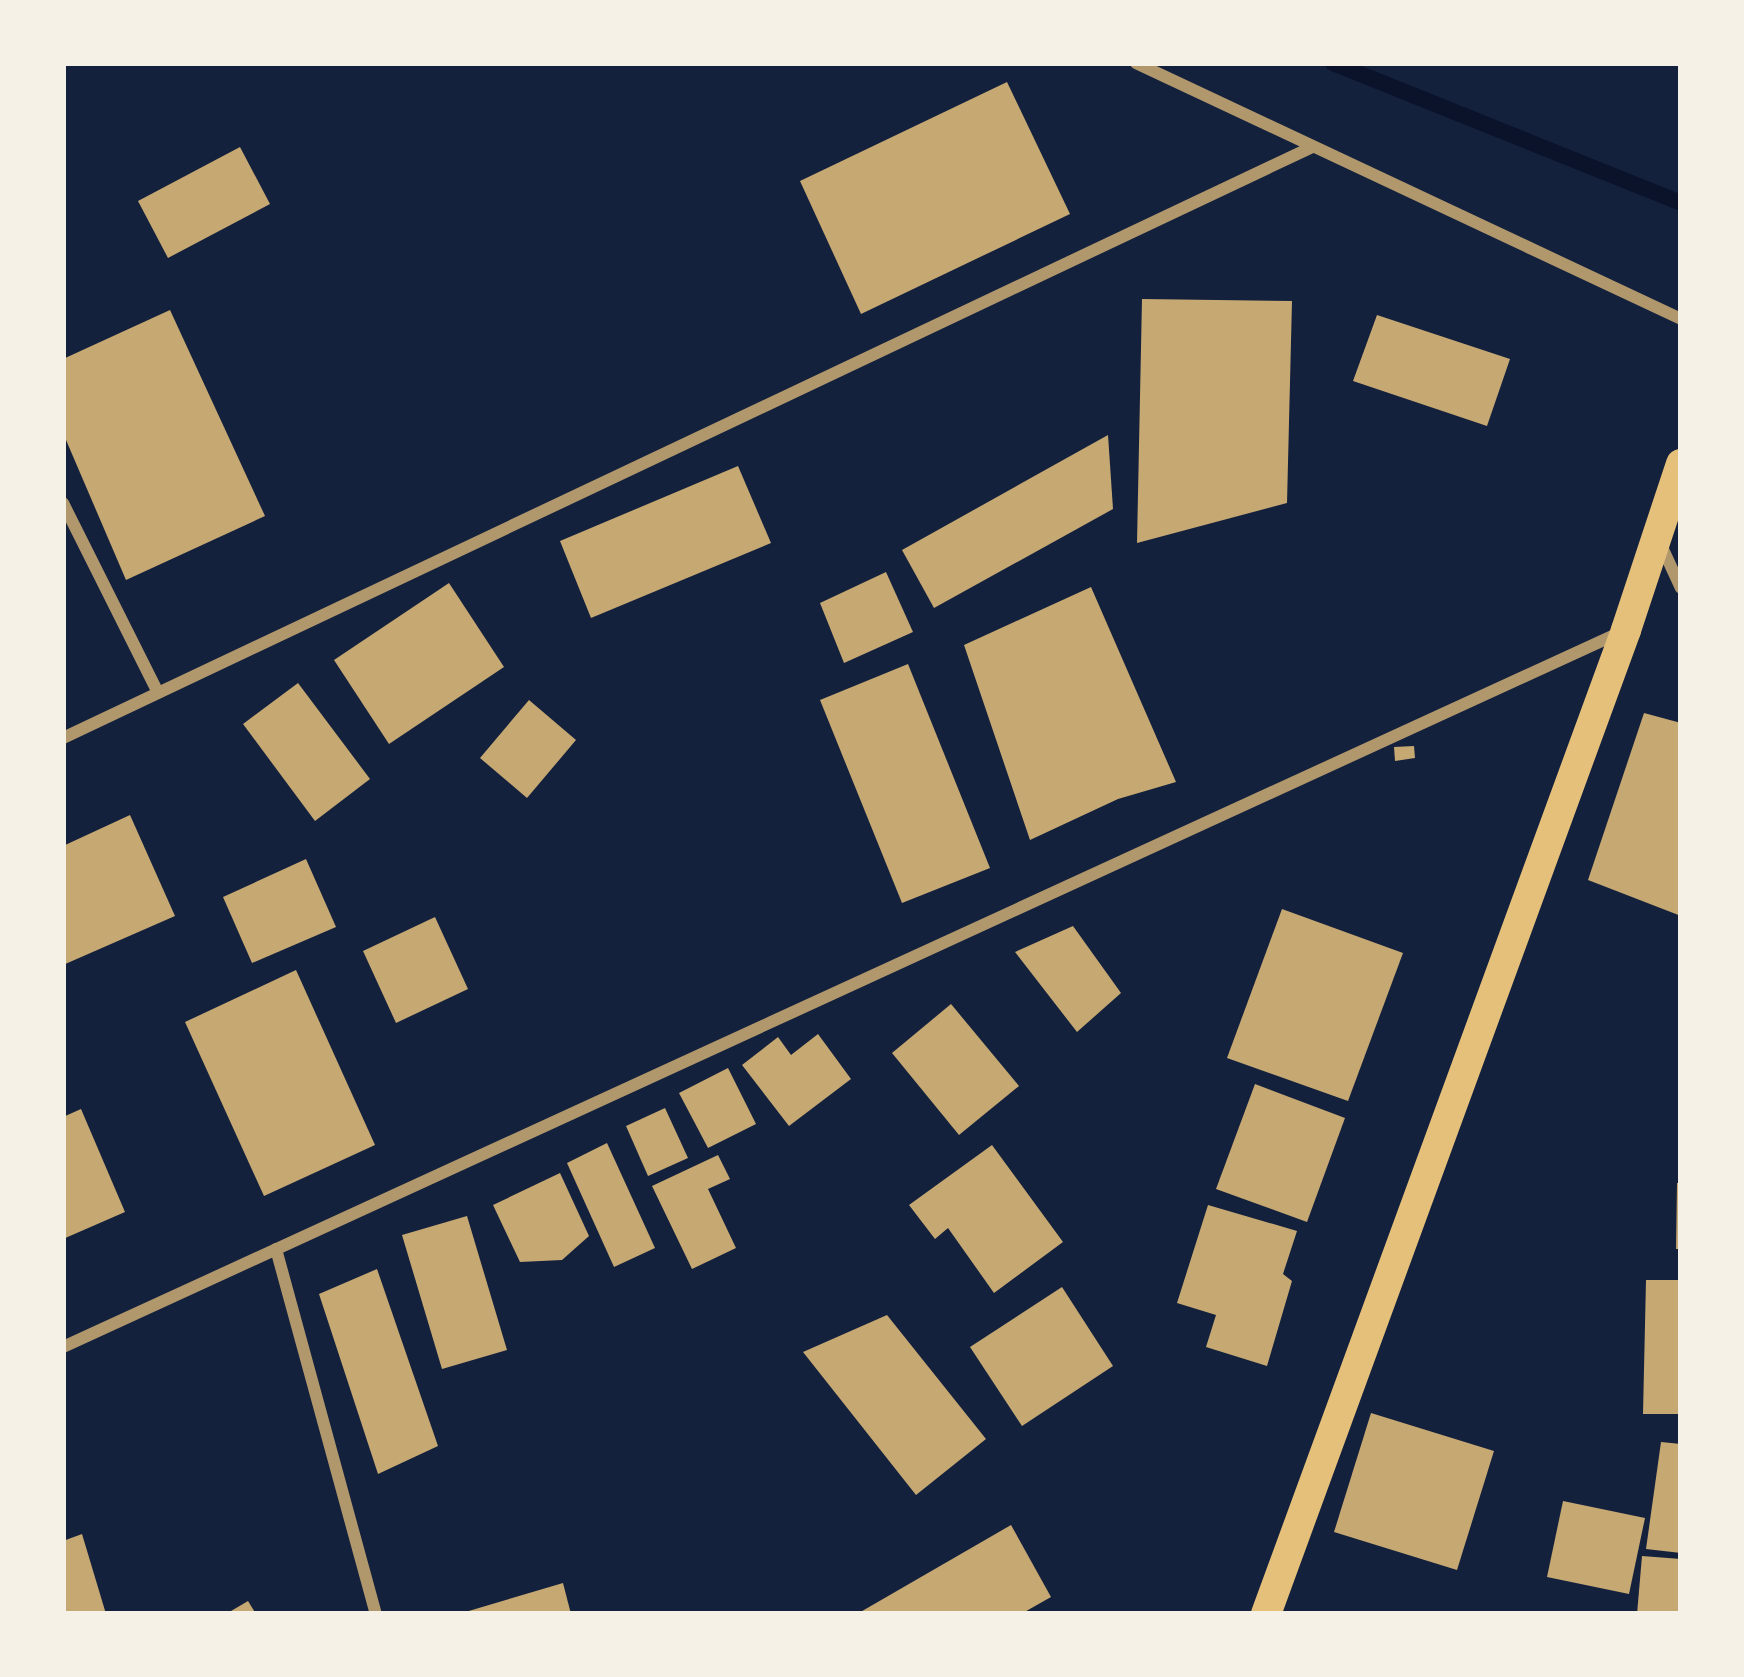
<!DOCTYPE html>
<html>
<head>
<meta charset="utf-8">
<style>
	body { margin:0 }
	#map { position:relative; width:1744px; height:1677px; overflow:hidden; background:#14213d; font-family:"Open Sans",sans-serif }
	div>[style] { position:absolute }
	.stream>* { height:16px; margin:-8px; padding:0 8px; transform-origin:8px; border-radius:8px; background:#0b132b }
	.building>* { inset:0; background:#c6a872 }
	.minor>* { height:12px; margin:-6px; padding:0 6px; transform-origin:6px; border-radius:6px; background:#b1986c }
	.primary>* { height:30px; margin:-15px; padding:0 15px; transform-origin:15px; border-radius:15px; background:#e5c07b }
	span { translate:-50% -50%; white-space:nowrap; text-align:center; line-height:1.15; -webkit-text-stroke:9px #f6f1e7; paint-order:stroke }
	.frame { position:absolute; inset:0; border:66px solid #f6f1e7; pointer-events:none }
</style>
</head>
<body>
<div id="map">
	<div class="stream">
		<div style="left:1333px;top:63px;width:375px;rotate:21.9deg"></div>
	</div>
	<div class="building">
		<div style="clip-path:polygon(1007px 82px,1070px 214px,861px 314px,800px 181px)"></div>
		<div style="clip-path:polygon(240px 147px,270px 204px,168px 258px,138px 201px)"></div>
		<div style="clip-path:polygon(1142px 299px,1292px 301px,1287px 503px,1137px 543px)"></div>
		<div style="clip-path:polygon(170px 310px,265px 516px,126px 580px,63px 433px,63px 359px)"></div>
		<div style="clip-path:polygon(1377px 315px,1510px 359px,1487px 426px,1353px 381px)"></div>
		<div style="clip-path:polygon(1108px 435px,1113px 509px,934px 608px,902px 550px)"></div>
		<div style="clip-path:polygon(738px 466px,771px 543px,591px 618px,560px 541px)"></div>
		<div style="clip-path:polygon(886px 572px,913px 632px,844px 663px,820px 603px)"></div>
		<div style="clip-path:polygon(449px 583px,504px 667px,389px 744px,334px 660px)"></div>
		<div style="clip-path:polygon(1091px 587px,1176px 782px,1118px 799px,1030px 840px,964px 645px)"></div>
		<div style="clip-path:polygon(908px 664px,990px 868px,902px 903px,820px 700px)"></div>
		<div style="clip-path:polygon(298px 683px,370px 779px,315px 821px,243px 724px)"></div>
		<div style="clip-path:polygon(529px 700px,576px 740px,527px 798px,480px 758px)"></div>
		<div style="clip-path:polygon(1644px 713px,1681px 723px,1681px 916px,1588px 880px)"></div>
		<div style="clip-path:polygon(1414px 746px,1415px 758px,1395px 761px,1394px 747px)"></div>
		<div style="clip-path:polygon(130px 815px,175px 916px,63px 965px,63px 846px)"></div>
		<div style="clip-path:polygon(306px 859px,336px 927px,252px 963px,223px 897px)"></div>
		<div style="clip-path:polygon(1282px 909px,1403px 953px,1348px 1101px,1227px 1058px)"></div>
		<div style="clip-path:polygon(435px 917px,468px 989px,396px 1023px,363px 951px)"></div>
		<div style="clip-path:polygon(1073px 926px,1121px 993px,1077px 1032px,1015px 952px)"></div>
		<div style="clip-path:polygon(296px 970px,375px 1145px,264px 1196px,185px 1022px)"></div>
		<div style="clip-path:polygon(951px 1004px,1019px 1086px,959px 1135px,892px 1053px)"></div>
		<div style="clip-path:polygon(818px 1034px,851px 1079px,789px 1126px,742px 1065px,778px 1037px,791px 1055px)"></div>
		<div style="clip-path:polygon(728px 1068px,756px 1124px,708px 1148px,679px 1093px)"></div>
		<div style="clip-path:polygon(1255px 1084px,1345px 1118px,1307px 1222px,1216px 1189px)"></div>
		<div style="clip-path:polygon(665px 1108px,688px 1158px,648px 1176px,626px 1126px)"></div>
		<div style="clip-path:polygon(81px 1109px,125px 1212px,63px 1239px,63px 1117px)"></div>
		<div style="clip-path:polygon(607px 1143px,655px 1248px,614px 1267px,567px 1163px)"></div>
		<div style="clip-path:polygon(992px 1145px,1063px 1242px,994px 1293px,948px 1228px,935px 1239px,909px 1205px)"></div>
		<div style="clip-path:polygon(718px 1155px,730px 1179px,708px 1189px,736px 1248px,692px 1269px,652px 1186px)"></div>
		<div style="clip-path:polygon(560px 1173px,589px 1236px,562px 1260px,520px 1262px,493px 1205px)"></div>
		<div style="clip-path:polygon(1677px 1183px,1681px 1183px,1681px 1249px,1676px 1249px)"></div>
		<div style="clip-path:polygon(1208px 1205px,1297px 1231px,1283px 1274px,1292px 1281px,1267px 1366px,1206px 1347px,1216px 1315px,1177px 1303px)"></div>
		<div style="clip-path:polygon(467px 1216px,507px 1350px,442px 1369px,402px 1235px)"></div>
		<div style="clip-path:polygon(377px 1269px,438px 1446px,378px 1474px,319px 1294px)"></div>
		<div style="clip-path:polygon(1646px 1280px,1681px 1280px,1681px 1414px,1643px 1414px)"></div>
		<div style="clip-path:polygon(1062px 1287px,1113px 1366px,1022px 1426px,970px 1347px)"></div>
		<div style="clip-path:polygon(887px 1315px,986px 1439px,916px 1495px,803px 1352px)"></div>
		<div style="clip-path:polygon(1371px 1413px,1494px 1451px,1457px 1570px,1334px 1532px)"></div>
		<div style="clip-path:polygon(1661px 1442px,1681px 1444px,1681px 1553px,1646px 1549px)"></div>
		<div style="clip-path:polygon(1563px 1501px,1645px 1518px,1629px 1594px,1547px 1577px)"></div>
		<div style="clip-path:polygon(1011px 1525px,1051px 1597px,1021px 1614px,857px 1614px)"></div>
		<div style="clip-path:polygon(82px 1534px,106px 1614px,63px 1614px,63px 1541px)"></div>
		<div style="clip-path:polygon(1642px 1556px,1681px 1559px,1681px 1614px,1637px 1614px)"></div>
		<div style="clip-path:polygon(563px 1583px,571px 1614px,462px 1614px,462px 1613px)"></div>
		<div style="clip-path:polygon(248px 1601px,256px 1614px,226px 1614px)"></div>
	</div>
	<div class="minor">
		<div style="left:1136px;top:63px;width:602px;rotate:25.16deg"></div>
		<div style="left:63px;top:503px;width:212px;rotate:63.4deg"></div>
		<div style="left:1661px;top:545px;width:47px;rotate:65.1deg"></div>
		<div style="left:63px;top:738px;width:1382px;rotate:-25.32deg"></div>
		<div style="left:276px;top:1249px;width:378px;rotate:74.7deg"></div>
		<div style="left:63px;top:1347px;width:1712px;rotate:-24.65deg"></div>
	</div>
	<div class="primary">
		<div style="left:1266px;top:1614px;width:1048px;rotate:-69.9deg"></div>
		<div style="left:1626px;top:630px;width:175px;rotate:-71.7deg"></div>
	</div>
	<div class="frame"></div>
</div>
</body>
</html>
